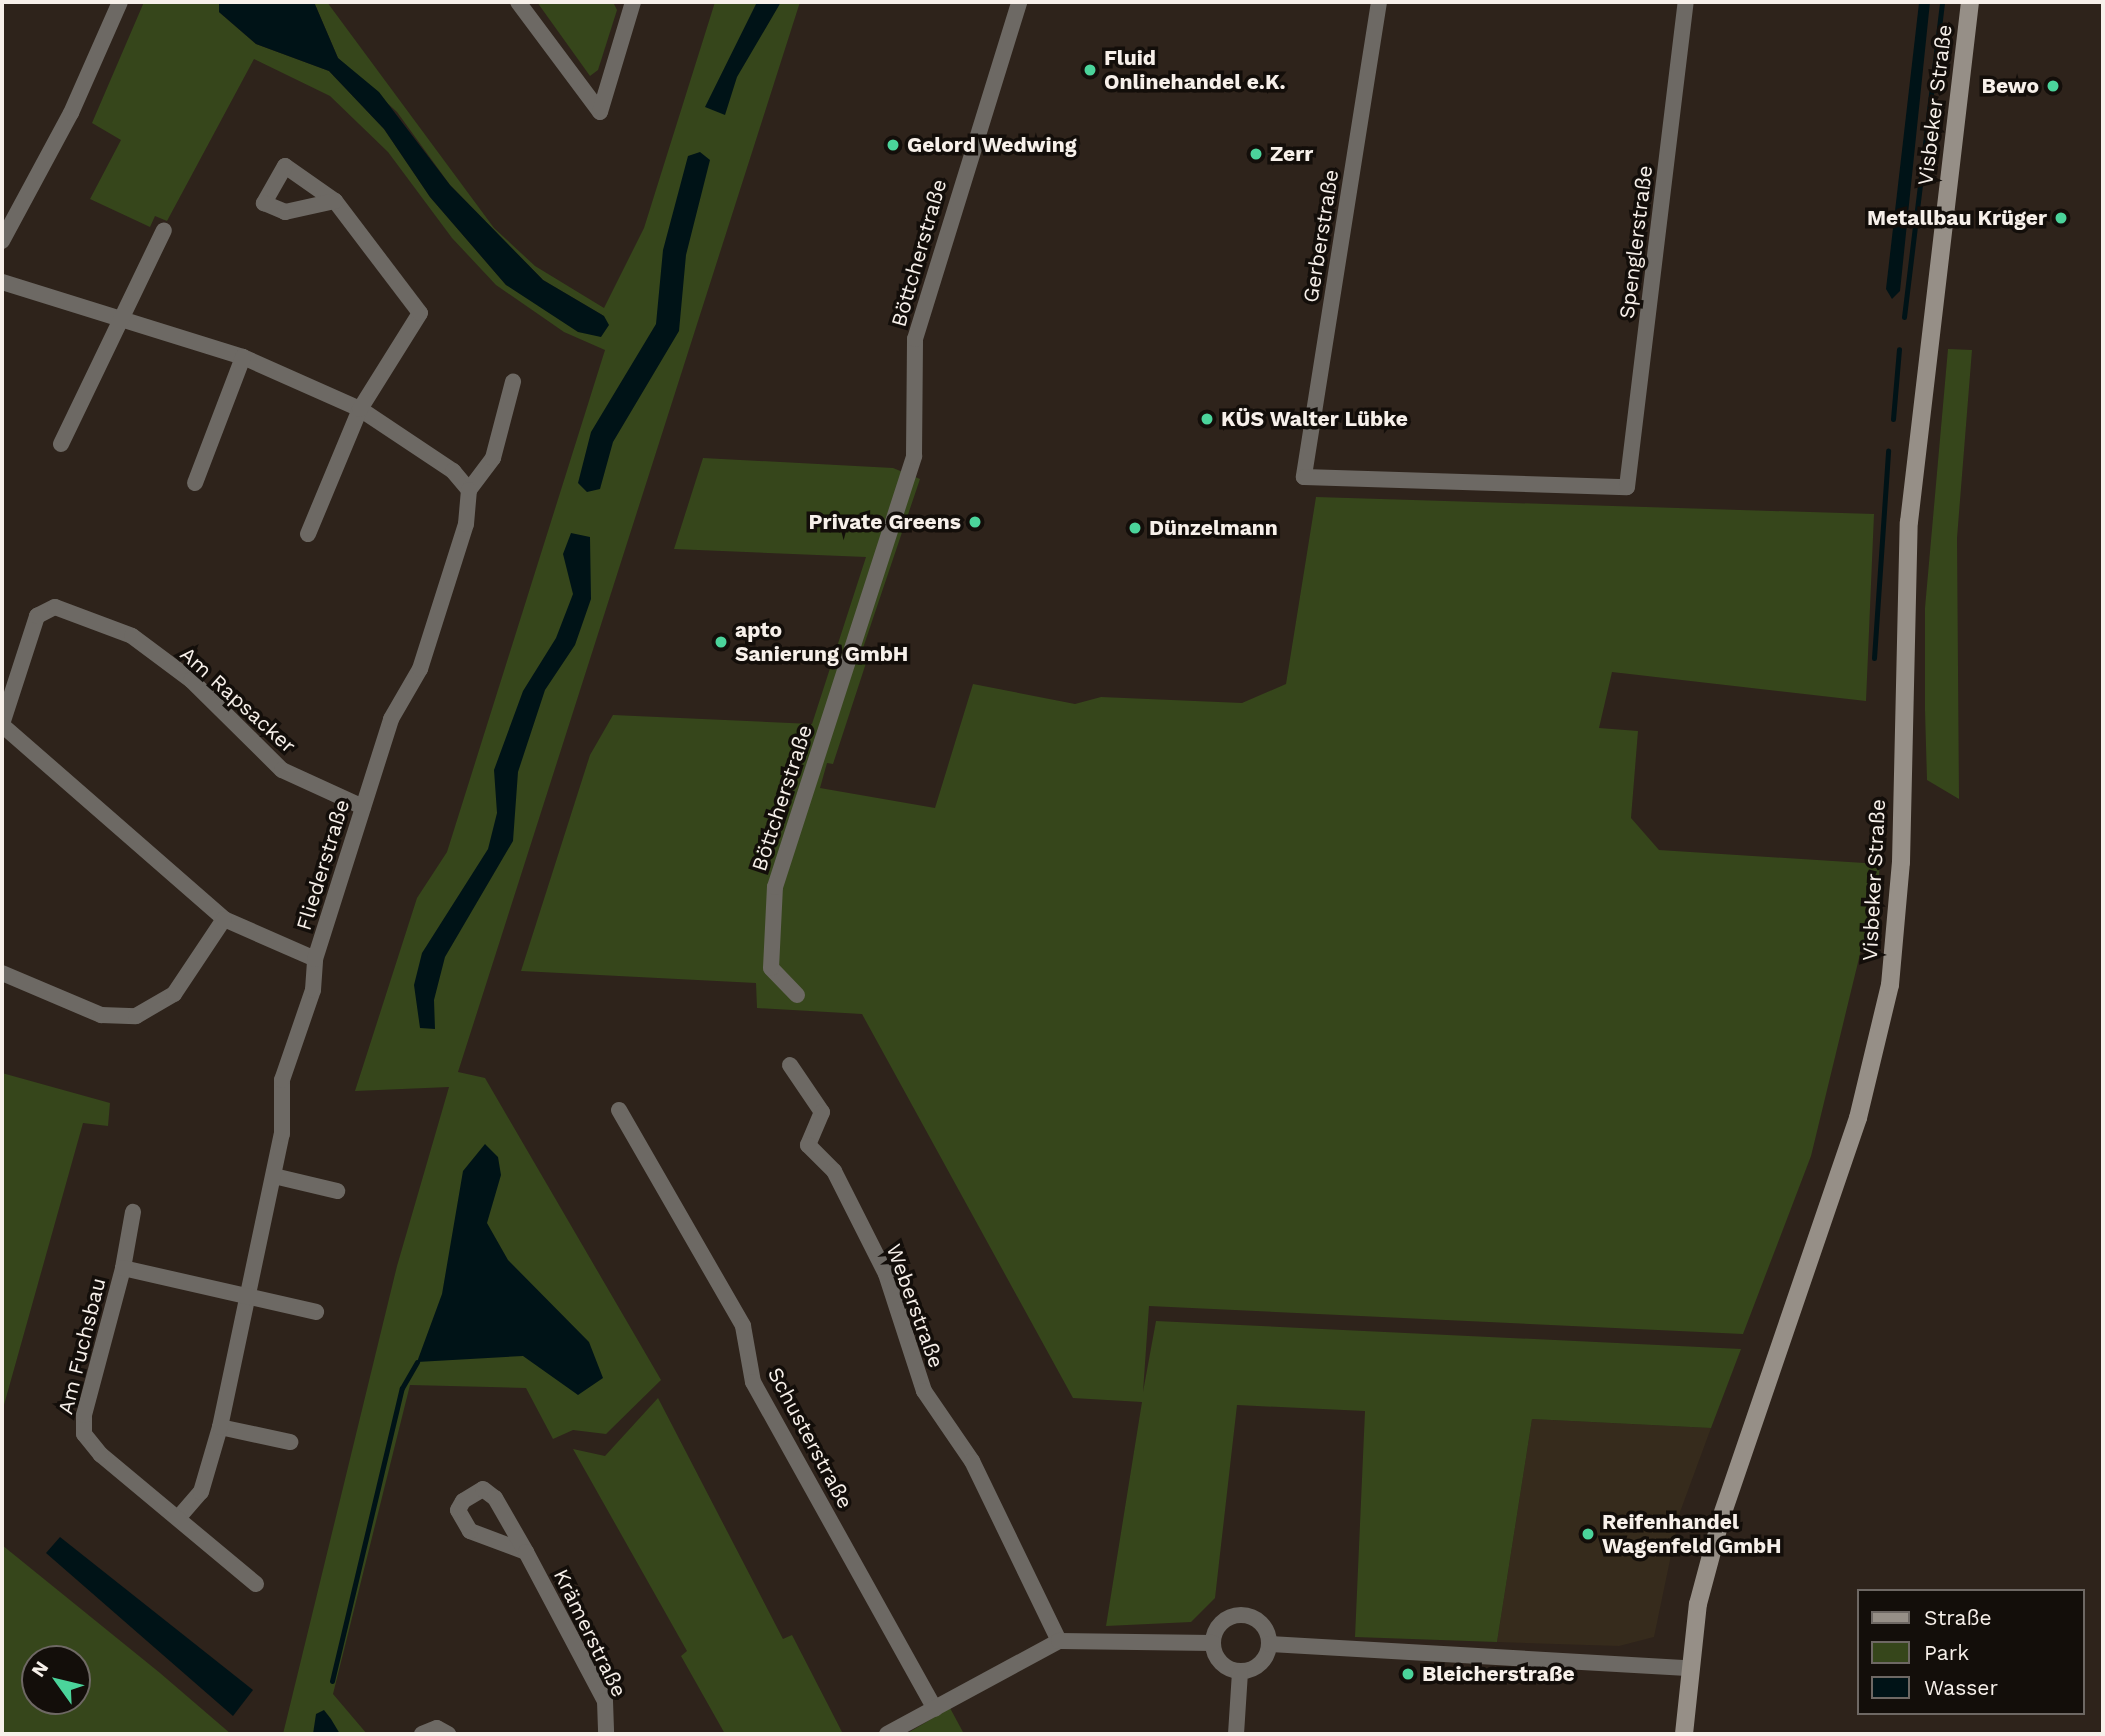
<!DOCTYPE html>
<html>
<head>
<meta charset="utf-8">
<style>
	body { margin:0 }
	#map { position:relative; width:2105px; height:1736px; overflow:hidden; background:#2e231b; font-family:"Work Sans",sans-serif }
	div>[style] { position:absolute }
	.commercial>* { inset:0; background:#362b1c }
	.green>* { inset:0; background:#36461b }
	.water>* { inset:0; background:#001317 }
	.stream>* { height:5px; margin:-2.5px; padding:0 2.5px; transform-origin:2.5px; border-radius:2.5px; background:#001317 }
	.street>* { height:16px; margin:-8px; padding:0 8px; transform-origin:8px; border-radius:8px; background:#6d6964 }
	.street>.ring { margin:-8px; padding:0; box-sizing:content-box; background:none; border:16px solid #6d6964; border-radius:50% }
	.secondary>* { height:18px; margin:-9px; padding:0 9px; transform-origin:9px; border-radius:9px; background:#968f87 }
	.dots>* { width:19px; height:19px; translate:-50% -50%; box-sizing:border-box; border:4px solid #130e0a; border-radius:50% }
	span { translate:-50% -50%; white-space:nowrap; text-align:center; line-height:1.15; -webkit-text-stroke:7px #130e0a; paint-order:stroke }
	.poi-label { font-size:21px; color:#f7f0ea; font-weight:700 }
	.left { translate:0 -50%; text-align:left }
	.right { translate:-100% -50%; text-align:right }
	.street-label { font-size:21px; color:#f7f0ea }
	.frame { position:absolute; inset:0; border:4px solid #f7f0ea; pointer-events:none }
	.legend { position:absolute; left:1857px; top:1589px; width:228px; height:126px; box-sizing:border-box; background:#130e0a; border:2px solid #6e6864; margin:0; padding:9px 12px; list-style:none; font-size:21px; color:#f7f0ea }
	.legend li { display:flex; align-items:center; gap:14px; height:35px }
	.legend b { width:35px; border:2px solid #6e6864 }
	.north { position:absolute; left:21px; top:1645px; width:70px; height:70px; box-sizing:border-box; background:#130e0a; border:2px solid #6e6864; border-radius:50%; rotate:304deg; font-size:19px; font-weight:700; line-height:28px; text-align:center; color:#f7f0ea }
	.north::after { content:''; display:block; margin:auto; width:24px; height:32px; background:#4bd49b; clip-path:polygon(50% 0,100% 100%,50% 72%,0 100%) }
</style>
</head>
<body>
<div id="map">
	<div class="commercial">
		<div style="clip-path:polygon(1532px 1419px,1711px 1428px,1680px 1512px,1654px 1637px,1619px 1646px,1497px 1642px)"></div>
	</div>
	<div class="green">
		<div style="clip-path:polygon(144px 2px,219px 2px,219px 12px,256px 44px,329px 71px,384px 129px,430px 197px,506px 285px,604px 316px,543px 280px,450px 185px,397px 112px,338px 58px,314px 2px,327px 2px,494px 228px,535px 266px,604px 308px,644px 228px,715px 2px,800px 2px,458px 1072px,485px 1078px,661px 1380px,606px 1434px,573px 1430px,553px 1439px,526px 1388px,410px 1385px,333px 1694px,367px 1734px,283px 1734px,397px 1266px,449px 1087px,355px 1091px,417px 898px,447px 852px,605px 350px,564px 332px,496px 285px,452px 238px,388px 152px,330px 96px,254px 59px,167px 221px,155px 216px,150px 227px,90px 199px,121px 140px,92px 123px)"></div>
		<div style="clip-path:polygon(537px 2px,613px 2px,617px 10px,598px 70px,590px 76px)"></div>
		<div style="clip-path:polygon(1948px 349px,1972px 350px,1957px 538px,1959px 799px,1927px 780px,1925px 710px,1925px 608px)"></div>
		<div style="clip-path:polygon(703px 458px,893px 468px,920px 479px,859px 660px,866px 663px,833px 764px,827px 763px,820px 788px,935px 808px,973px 684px,1075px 704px,1101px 697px,1242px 703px,1286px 684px,1316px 497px,1874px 514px,1866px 701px,1612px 672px,1599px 728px,1638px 731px,1631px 818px,1659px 850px,1880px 864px,1872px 951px,1861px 950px,1811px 1156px,1743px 1334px,1149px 1306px,1143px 1392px,1156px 1321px,1741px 1349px,1711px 1428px,1532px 1419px,1497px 1642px,1355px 1637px,1365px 1411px,1237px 1405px,1215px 1598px,1191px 1622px,1106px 1626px,1142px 1402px,1073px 1398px,862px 1014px,757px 1008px,756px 983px,521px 971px,590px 755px,613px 715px,812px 724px,866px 557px,674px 549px)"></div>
		<div style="clip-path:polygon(2px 1073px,110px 1103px,108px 1126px,83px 1123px,2px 1412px)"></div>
		<div style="clip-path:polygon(658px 1398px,783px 1639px,792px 1635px,843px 1734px,725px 1734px,681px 1656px,687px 1651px,573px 1449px,605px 1456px)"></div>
		<div style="clip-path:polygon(evenodd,2px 1545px,160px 1673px,231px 1734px,2px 1734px,2px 1545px,35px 1659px,77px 1659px,77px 1701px,35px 1701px,35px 1659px)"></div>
		<div style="clip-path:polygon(950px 1708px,964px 1734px,906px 1734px)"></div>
	</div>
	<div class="water">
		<div style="clip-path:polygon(219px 2px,314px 2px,338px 58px,379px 92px,450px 185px,543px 280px,604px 316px,609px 325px,601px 337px,578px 332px,506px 285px,430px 197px,384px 129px,329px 71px,256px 44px,219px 12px)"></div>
		<div style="clip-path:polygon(757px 2px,781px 2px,737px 77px,725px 115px,705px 107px)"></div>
		<div style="clip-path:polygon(1930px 2px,1900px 291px,1892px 299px,1886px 289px,1919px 3px)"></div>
		<div style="clip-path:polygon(700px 152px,710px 160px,686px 255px,679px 331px,613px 442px,600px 489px,587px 492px,578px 483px,591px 432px,656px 324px,663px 250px,688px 156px)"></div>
		<div style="clip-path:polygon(571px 533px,590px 537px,591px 599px,575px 645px,545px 690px,518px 772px,513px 841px,445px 957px,434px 1000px,435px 1029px,420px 1028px,414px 985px,422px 953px,488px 849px,497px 813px,494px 770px,523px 691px,556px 638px,573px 594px,563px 554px)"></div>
		<div style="clip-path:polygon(485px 1144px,498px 1157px,501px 1175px,487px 1223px,508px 1260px,589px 1342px,603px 1378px,578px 1395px,523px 1356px,417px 1362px,442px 1294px,463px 1171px)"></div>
		<div style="clip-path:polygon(60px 1537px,253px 1690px,233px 1716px,46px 1553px)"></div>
		<div style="clip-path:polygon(324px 1710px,331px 1719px,340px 1734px,313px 1734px,316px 1714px)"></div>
	</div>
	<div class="stream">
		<div style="left:1904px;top:317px;width:317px;rotate:-83.1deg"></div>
		<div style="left:1893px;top:419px;width:70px;rotate:-85.1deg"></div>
		<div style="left:1874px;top:658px;width:208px;rotate:-86.1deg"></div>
		<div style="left:332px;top:1681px;width:301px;rotate:-76.6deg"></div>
		<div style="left:402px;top:1388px;width:30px;rotate:-60deg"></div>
	</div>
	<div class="street">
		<div style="left:518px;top:2px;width:137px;rotate:53.3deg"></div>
		<div style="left:1379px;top:2px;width:481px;rotate:99deg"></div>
		<div style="left:1304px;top:477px;width:323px;rotate:1.8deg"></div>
		<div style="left:1627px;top:487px;width:489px;rotate:-83.1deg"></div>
		<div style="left:600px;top:112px;width:115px;rotate:-73.3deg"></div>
		<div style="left:2px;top:241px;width:145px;rotate:-61.7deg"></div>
		<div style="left:71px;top:113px;width:121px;rotate:-66.2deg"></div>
		<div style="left:2px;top:282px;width:252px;rotate:17.3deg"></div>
		<div style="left:243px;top:357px;width:128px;rotate:24deg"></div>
		<div style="left:360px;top:409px;width:112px;rotate:33.7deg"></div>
		<div style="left:453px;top:471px;width:25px;rotate:50deg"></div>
		<div style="left:61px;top:444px;width:237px;rotate:-64.3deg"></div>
		<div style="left:195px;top:483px;width:135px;rotate:-69.1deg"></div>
		<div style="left:469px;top:490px;width:40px;rotate:-53deg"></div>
		<div style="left:493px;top:458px;width:79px;rotate:-75.3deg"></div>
		<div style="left:308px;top:534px;width:135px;rotate:-67.4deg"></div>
		<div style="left:360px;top:409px;width:113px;rotate:-58deg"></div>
		<div style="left:420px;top:313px;width:141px;rotate:-127.2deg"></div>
		<div style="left:335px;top:201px;width:61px;rotate:-145deg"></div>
		<div style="left:285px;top:166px;width:43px;rotate:119.6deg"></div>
		<div style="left:264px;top:203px;width:23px;rotate:23deg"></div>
		<div style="left:285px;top:212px;width:51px;rotate:-12.4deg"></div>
		<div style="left:2px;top:724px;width:114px;rotate:-72deg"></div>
		<div style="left:37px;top:616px;width:20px;rotate:-27deg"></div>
		<div style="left:55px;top:607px;width:82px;rotate:20.6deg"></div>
		<div style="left:132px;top:636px;width:74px;rotate:36.7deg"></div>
		<div style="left:191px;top:680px;width:128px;rotate:44.7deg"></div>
		<div style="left:282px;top:770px;width:89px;rotate:24.6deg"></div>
		<div style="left:2px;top:725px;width:295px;rotate:41.1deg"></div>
		<div style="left:224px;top:919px;width:99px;rotate:23.7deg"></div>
		<div style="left:2px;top:973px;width:108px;rotate:23deg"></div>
		<div style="left:101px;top:1015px;width:35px;rotate:2deg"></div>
		<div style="left:136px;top:1016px;width:44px;rotate:-30.1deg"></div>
		<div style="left:174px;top:994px;width:90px;rotate:-56.3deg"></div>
		<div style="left:797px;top:995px;width:37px;rotate:-134deg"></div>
		<div style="left:771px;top:968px;width:81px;rotate:-87.2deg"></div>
		<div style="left:775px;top:887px;width:453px;rotate:-72.1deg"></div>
		<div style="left:914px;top:456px;width:117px;rotate:-89.5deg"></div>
		<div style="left:915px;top:339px;width:353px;rotate:-72.8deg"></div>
		<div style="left:790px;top:1065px;width:57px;rotate:55.8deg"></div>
		<div style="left:822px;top:1112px;width:36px;rotate:113deg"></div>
		<div style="left:808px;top:1145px;width:37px;rotate:45deg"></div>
		<div style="left:834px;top:1171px;width:115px;rotate:63.2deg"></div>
		<div style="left:886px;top:1274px;width:123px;rotate:72deg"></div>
		<div style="left:924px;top:1391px;width:85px;rotate:55.6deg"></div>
		<div style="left:972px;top:1461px;width:200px;rotate:64.2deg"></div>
		<div style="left:619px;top:1110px;width:249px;rotate:60.1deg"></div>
		<div style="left:743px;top:1326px;width:57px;rotate:79.9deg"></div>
		<div style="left:753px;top:1382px;width:374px;rotate:60.9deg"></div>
		<div style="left:274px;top:1176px;width:65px;rotate:13.4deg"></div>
		<div style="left:123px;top:1268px;width:57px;rotate:-79.9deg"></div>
		<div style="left:220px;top:1427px;width:72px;rotate:12.1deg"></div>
		<div style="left:179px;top:1517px;width:33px;rotate:-49deg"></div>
		<div style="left:201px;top:1492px;width:68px;rotate:-73.7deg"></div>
		<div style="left:220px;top:1427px;width:299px;rotate:-78.1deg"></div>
		<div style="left:282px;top:1134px;width:54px;rotate:-90deg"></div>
		<div style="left:282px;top:1080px;width:95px;rotate:-71deg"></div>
		<div style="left:313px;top:990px;width:31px;rotate:-86deg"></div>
		<div style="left:315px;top:959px;width:252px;rotate:-72.4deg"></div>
		<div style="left:391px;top:719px;width:58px;rotate:-59.9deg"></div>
		<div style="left:420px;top:669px;width:152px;rotate:-72.4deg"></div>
		<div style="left:466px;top:524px;width:34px;rotate:-85deg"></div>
		<div style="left:526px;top:1552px;width:60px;rotate:-159.4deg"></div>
		<div style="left:470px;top:1531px;width:24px;rotate:-120deg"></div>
		<div style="left:458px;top:1510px;width:10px;rotate:-61deg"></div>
		<div style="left:463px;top:1501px;width:23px;rotate:-31deg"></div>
		<div style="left:483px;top:1489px;width:15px;rotate:37deg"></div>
		<div style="left:495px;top:1498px;width:62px;rotate:60.1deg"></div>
		<div style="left:526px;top:1552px;width:169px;rotate:62.1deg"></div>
		<div style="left:605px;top:1701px;width:33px;rotate:88deg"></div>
		<div style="left:256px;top:1584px;width:202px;rotate:-140.2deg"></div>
		<div style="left:101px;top:1455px;width:27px;rotate:-129deg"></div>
		<div style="left:84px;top:1434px;width:19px;rotate:-90deg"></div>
		<div style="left:84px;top:1415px;width:152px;rotate:-75.1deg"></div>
		<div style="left:123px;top:1268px;width:198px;rotate:12.8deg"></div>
		<div class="ring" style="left:1213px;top:1615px;width:40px;height:40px"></div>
		<div style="left:1269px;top:1644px;width:419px;rotate:3.3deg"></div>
		<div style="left:422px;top:1734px;width:16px;rotate:-22deg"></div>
		<div style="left:437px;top:1728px;width:13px;rotate:29deg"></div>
		<div style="left:887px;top:1734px;width:196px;rotate:-28.4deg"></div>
		<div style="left:1059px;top:1641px;width:154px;rotate:0.7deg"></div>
		<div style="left:1236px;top:1734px;width:62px;rotate:-86.3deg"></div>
	</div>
	<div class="secondary">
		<div style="left:1684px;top:1734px;width:131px;rotate:-83.9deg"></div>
		<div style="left:1698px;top:1604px;width:89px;rotate:-75deg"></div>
		<div style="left:1721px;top:1518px;width:423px;rotate:-71.1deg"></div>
		<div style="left:1858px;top:1118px;width:137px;rotate:-76.5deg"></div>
		<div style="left:1890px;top:985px;width:123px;rotate:-84.9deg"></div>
		<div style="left:1901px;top:862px;width:340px;rotate:-88.7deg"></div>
		<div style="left:1909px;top:522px;width:524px;rotate:-83.31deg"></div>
	</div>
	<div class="dots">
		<div style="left:1090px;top:70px;background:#4bd49b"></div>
		<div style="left:2053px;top:86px;background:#4bd49b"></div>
		<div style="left:893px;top:145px;background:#4bd49b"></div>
		<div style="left:1256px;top:154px;background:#4bd49b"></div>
		<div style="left:2061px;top:218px;background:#4bd49b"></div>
		<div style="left:1207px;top:419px;background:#4bd49b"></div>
		<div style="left:975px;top:522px;background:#4bd49b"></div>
		<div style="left:1135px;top:528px;background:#4bd49b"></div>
		<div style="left:721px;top:642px;background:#4bd49b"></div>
		<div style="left:1588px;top:1534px;background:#4bd49b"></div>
		<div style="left:1408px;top:1674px;background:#4bd49b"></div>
	</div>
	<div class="poi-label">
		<span class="left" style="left:1104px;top:70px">Fluid<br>Onlinehandel e.K.</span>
		<span class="right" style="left:2039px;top:86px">Bewo</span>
		<span class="left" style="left:907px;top:145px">Gelord Wedwing</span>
		<span class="left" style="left:1270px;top:154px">Zerr</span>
		<span class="right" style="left:2047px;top:218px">Metallbau Krüger</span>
		<span class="left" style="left:1221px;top:419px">KÜS Walter Lübke</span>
		<span class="right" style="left:961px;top:522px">Private Greens</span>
		<span class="left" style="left:1149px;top:528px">Dünzelmann</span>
		<span class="left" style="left:735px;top:642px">apto<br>Sanierung GmbH</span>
		<span class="left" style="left:1602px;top:1534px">Reifenhandel<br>Wagenfeld GmbH</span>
		<span class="left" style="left:1422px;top:1674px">Bleicherstraße</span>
	</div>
	<div class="street-label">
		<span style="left:1935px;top:105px;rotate:-83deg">Visbeker Straße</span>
		<span style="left:1321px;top:236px;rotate:-81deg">Gerberstraße</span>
		<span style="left:1636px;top:242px;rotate:-83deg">Spenglerstraße</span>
		<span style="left:919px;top:253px;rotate:-74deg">Böttcherstraße</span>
		<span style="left:238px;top:700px;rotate:42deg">Am Rapsacker</span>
		<span style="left:782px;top:798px;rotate:-72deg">Böttcherstraße</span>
		<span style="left:323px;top:865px;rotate:-73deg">Fliederstraße</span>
		<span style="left:1874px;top:880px;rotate:-87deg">Visbeker Straße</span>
		<span style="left:915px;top:1306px;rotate:70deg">Weberstraße</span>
		<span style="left:82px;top:1346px;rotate:-76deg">Am Fuchsbau</span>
		<span style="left:810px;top:1438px;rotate:62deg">Schusterstraße</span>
		<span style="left:590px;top:1633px;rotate:64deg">Krämerstraße</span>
	</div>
	<div class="frame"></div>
	<ul class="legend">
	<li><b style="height:9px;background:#968f87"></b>Straße</li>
	<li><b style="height:19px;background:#36461b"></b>Park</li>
	<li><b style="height:19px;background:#001317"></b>Wasser</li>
	</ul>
	<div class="north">N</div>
</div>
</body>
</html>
